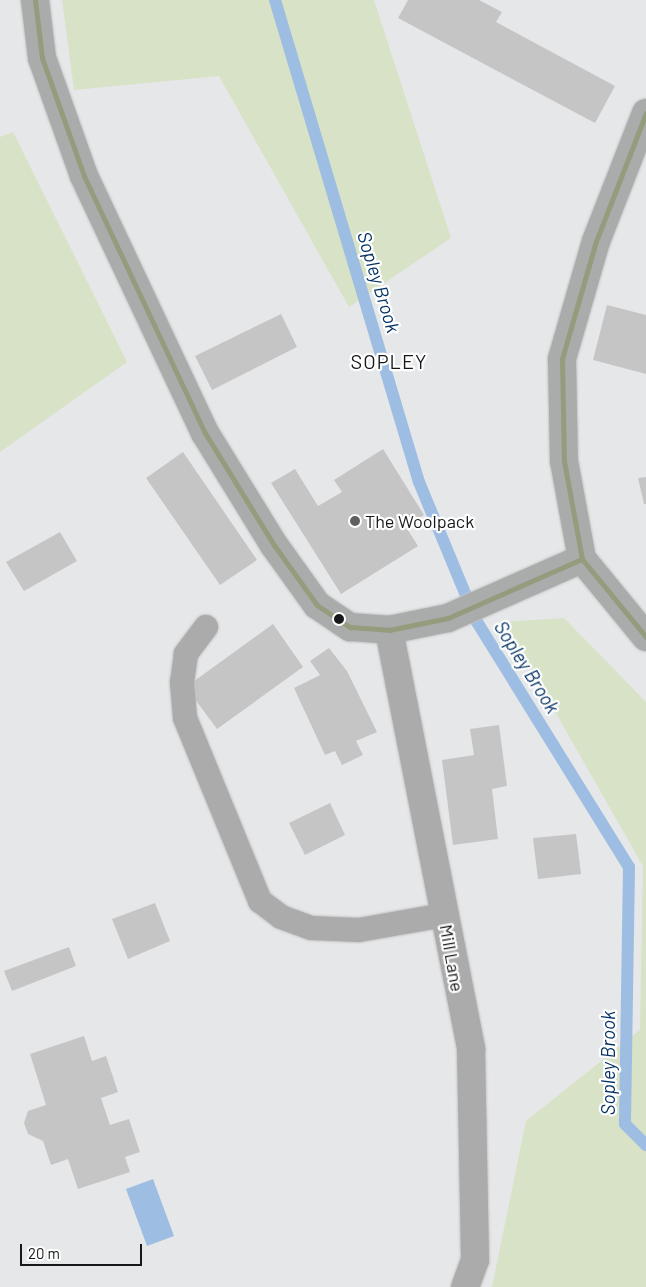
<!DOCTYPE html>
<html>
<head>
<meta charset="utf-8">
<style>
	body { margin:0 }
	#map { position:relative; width:646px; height:1287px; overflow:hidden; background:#e6e7e9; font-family:Barlow,sans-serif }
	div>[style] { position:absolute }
	.green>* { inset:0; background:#d8e2c7 }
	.water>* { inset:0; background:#9ebde3 }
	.stream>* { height:12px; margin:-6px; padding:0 6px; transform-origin:6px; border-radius:6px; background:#9ebde3 }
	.building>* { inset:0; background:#c6c5c6 }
	.roads { filter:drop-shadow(0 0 1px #c2c2c3) drop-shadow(0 0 1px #c2c2c3) }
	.service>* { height:24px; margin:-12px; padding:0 12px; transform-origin:12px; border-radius:12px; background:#ababac }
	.minor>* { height:28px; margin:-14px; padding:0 14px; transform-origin:14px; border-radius:14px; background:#ababac }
	.secondary>* { height:28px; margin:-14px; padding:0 14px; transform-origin:14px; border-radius:14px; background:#aaabab }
	.bus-1>* { height:5px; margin:-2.5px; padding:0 2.5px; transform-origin:2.5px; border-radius:2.5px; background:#939d7e }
	.dots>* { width:14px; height:14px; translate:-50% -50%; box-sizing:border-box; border:2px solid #fff; border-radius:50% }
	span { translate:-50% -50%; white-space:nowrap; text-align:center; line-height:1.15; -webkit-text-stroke:4.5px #fff; paint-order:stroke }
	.poi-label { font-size:18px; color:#171819 }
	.left { translate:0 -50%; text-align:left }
	.street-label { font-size:18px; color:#171819 }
	.water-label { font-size:19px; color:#043364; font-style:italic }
	.quarter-label { font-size:20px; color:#171819; letter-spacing:1px }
	.scale { position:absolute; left:20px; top:1244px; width:122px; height:22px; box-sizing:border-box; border:2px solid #171819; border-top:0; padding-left:6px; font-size:15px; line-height:18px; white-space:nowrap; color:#171819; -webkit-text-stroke:4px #fff; paint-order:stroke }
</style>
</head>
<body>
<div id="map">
	<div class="green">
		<div style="clip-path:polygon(62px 0,374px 0,451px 238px,349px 307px,219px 76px,74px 90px)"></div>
		<div style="clip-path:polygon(13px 132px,127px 362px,0 452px,0 137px)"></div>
		<div style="clip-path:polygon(564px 618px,646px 702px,646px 1287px,492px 1287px,526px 1121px,640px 1030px,643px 866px,504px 622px)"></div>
	</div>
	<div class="water">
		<div style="clip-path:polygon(153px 1179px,174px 1236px,147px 1246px,126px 1189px)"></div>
	</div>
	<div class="stream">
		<div style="left:275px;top:0;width:503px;rotate:73.37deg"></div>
		<div style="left:419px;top:482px;width:152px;rotate:67.5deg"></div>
		<div style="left:477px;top:622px;width:288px;rotate:58.2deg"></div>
		<div style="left:629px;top:867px;width:257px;rotate:90.9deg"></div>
		<div style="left:625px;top:1124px;width:30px;rotate:45deg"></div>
	</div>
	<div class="building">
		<div style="clip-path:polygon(408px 0,479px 0,502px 12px,496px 22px,615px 86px,595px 123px,398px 18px)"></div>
		<div style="clip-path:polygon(607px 305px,646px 315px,646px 374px,593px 360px)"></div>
		<div style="clip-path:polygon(281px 314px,297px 347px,212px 390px,195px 356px)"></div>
		<div style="clip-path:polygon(383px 449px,424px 515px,406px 527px,418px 546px,341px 594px,271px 483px,295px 469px,318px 506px,342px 492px,334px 480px)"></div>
		<div style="clip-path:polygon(183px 452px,257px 560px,220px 585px,146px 478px)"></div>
		<div style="clip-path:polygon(646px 477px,646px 504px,644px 504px,638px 478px)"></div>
		<div style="clip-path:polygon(60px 532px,77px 561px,24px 591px,6px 562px)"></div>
		<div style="clip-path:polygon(273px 624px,303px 667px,217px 729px,186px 687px)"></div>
		<div style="clip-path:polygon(329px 648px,347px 671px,377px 732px,356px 741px,363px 755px,342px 765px,335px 751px,325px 755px,294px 688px,320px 675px,310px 661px)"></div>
		<div style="clip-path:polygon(499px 725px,507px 786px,492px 789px,498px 839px,453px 845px,442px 760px,474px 755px,470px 729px)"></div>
		<div style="clip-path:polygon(330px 803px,345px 835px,305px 855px,289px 823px)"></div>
		<div style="clip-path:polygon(576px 834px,581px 874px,538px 879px,533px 838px)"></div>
		<div style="clip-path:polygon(155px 903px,170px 941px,128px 959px,112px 919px)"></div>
		<div style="clip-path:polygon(69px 947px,76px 966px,12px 991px,4px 971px)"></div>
		<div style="clip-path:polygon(84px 1036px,92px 1061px,106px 1056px,118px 1092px,101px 1098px,110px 1125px,129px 1119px,140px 1152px,125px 1157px,130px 1172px,78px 1189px,68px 1159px,51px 1165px,43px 1141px,28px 1134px,24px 1123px,28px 1111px,46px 1105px,30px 1054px)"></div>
	</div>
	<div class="roads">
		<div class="service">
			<div style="left:206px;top:627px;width:34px;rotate:127deg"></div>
			<div style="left:186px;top:654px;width:29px;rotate:98deg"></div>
			<div style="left:182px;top:683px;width:35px;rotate:85deg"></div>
			<div style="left:185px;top:718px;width:198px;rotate:67.7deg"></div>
			<div style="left:260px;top:901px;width:26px;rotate:37deg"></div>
			<div style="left:281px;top:917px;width:32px;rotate:20deg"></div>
			<div style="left:311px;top:928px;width:48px;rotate:2.4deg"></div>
			<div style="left:359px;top:930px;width:86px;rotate:-10deg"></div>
		</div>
		<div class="minor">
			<div style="left:389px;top:630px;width:427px;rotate:78.9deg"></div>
			<div style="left:471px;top:1049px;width:211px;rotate:88.9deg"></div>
			<div style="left:475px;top:1260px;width:29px;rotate:110deg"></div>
		</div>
		<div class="secondary">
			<div style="left:35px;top:0;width:58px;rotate:83.1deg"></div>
			<div style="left:42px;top:58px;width:125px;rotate:70.4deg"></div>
			<div style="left:84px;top:176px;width:284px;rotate:64.8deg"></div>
			<div style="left:205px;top:433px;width:132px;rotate:58.4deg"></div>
			<div style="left:274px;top:545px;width:74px;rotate:54.4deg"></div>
			<div style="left:317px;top:605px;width:40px;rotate:34deg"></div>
			<div style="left:350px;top:627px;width:39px;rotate:4deg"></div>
			<div style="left:389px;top:630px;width:60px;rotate:-11.5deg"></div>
			<div style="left:448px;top:618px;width:146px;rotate:-23.8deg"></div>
			<div style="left:646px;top:113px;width:137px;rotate:111.3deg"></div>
			<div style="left:596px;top:241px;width:123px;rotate:106.1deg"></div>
			<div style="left:562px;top:359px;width:102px;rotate:88.9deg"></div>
			<div style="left:564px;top:461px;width:100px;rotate:79.6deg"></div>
			<div style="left:582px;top:559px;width:101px;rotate:50.6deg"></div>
		</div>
	</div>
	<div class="bus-1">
		<div style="left:35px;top:0;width:58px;rotate:83.1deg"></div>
		<div style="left:42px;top:58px;width:125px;rotate:70.4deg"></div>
		<div style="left:84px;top:176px;width:284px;rotate:64.8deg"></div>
		<div style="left:205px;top:433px;width:132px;rotate:58.4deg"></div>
		<div style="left:274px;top:545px;width:74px;rotate:54.4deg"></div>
		<div style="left:317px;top:605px;width:40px;rotate:34deg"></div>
		<div style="left:350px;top:627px;width:39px;rotate:4deg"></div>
		<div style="left:389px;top:630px;width:60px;rotate:-11.5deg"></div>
		<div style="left:448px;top:618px;width:146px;rotate:-23.8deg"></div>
		<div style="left:646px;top:113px;width:137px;rotate:111.3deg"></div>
		<div style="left:596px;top:241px;width:123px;rotate:106.1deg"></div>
		<div style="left:562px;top:359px;width:102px;rotate:88.9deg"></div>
		<div style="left:564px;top:461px;width:100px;rotate:79.6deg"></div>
		<div style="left:582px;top:559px;width:101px;rotate:50.6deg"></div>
	</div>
	<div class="dots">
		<div style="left:355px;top:521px;background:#5f6062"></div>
		<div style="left:339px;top:619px;background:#171819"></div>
	</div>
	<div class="poi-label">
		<span class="left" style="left:365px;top:521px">The Woolpack</span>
	</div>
	<div class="street-label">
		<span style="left:452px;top:958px;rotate:80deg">Mill Lane</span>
	</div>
	<div class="water-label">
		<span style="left:379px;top:282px;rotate:73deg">Sopley Brook</span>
		<span style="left:527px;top:667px;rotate:58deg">Sopley Brook</span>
		<span style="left:608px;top:1063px;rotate:-90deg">Sopley Brook</span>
	</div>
	<div class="quarter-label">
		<span style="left:389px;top:361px">SOPLEY</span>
	</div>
	<div class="scale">20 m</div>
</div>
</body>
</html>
